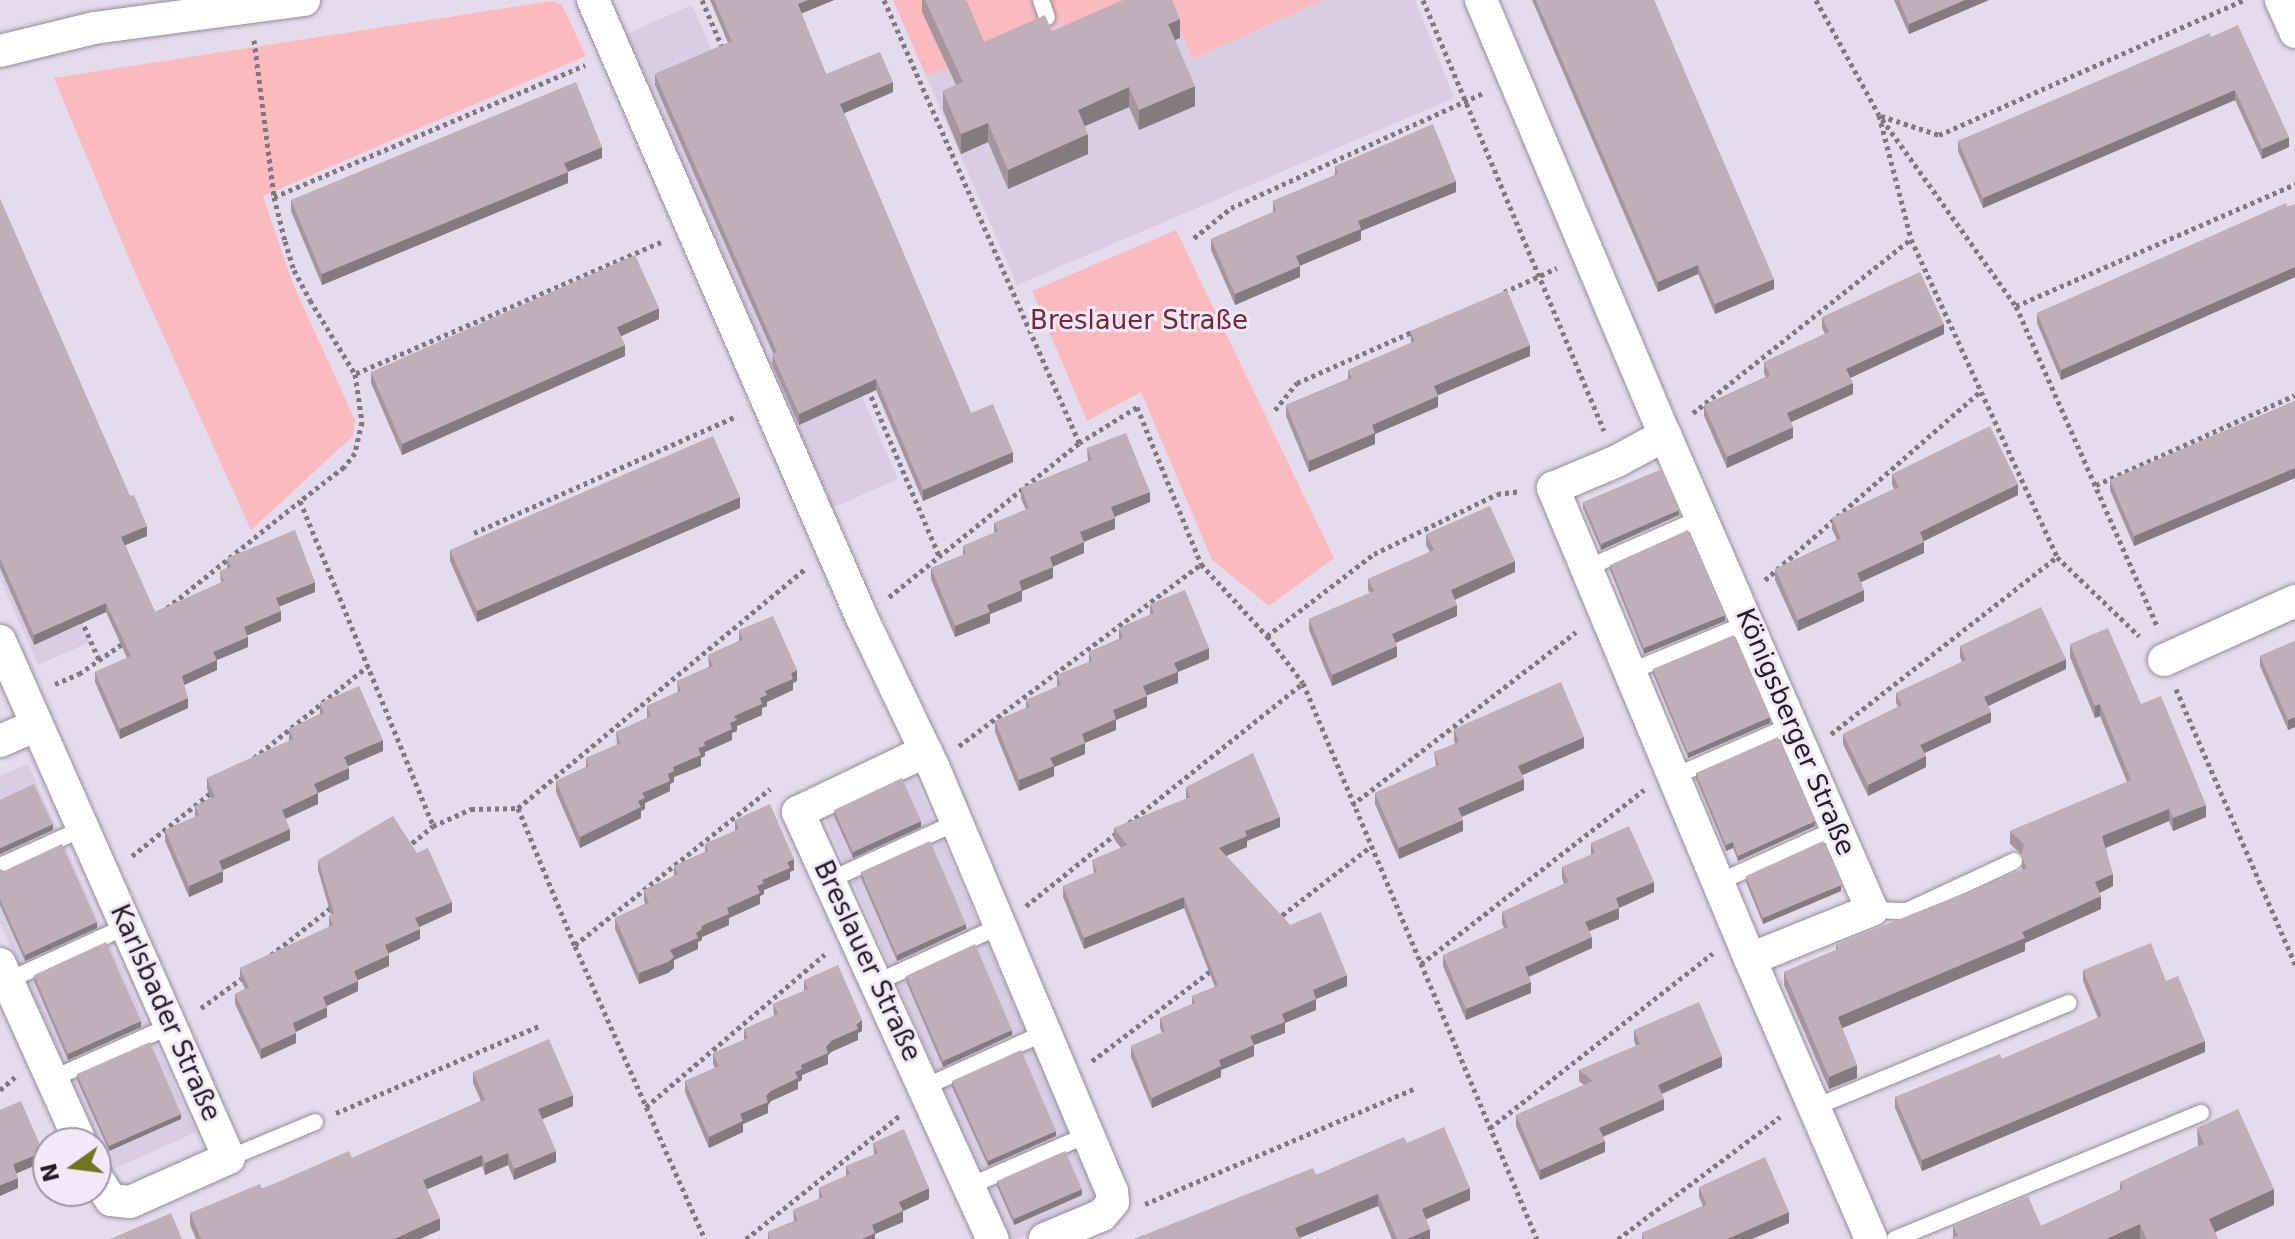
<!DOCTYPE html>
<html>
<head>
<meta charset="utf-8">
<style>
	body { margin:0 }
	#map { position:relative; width:2295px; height:1239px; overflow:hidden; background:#e4dbec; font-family:"DejaVu Sans",sans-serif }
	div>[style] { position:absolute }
	.built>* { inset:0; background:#d9cde4 }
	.green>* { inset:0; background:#fbbbbe }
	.path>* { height:5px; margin-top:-2.5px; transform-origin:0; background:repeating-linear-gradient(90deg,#7e7883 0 4px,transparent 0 8px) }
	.roads { filter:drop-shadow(0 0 2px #948c9b) drop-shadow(0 0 2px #948c9b) }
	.lane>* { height:16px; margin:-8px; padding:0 8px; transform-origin:8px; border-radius:8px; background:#fff }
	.street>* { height:32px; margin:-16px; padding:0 16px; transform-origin:16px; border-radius:16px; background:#fff }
	.wall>* { inset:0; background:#a5969e }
	.shaded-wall>* { inset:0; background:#867a81 }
	.building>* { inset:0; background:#c0aeb8 }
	span { translate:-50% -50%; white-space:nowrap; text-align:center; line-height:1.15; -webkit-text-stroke:6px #f1e8f9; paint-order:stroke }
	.park-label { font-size:26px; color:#772632 }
	.street-label { font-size:26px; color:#211e24 }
	.north { position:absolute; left:32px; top:1127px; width:80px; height:80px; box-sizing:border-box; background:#f1e8f9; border:2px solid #9e97a4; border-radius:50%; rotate:256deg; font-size:22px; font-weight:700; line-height:32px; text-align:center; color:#211e24 }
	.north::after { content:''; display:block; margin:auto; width:28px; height:36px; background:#70761f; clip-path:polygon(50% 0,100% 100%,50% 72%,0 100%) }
</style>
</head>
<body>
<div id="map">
	<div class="built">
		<div style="clip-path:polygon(1168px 0,1193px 59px,1323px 0,1415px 0,1454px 98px,1017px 285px,926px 76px,1064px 22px,1070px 34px)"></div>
		<div style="clip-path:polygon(692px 5px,898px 479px,832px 508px,626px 34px)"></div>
		<div style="clip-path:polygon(0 437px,90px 642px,38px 665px,0 578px)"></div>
		<div style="clip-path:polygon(28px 764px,196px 1132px,112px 1170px,0 923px,0 776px)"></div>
		<div style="clip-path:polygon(912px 772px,1101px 1202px,1017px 1239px,1009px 1239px,822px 812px)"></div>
	</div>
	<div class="green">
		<div style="clip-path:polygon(893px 0,1147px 0,1070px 35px,1064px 23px,926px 76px)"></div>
		<div style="clip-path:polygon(1168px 0,1323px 0,1193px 59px)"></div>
		<div style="clip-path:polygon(552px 1px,562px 5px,586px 56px,263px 196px,293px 284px,355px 420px,353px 436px,251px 530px,135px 273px,54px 78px)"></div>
		<div style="clip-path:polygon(1176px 230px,1334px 558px,1269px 606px,1212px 560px,1141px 392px,1087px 421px,1032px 291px)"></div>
	</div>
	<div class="path">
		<div style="left:702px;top:0;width:53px;rotate:66.8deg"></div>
		<div style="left:884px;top:0;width:484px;rotate:66.2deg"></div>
		<div style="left:1423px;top:0;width:467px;rotate:67.2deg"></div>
		<div style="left:1816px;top:0;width:131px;rotate:61.3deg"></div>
		<div style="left:1879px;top:115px;width:128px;rotate:75.5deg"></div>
		<div style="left:1911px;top:239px;width:350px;rotate:65.3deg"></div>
		<div style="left:2057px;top:557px;width:114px;rotate:43.9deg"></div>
		<div style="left:254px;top:40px;width:158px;rotate:82.7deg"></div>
		<div style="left:274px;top:197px;width:45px;rotate:76deg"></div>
		<div style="left:285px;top:241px;width:30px;rotate:73deg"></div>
		<div style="left:294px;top:270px;width:34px;rotate:62deg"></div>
		<div style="left:310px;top:300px;width:87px;rotate:58.7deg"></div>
		<div style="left:1881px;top:116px;width:61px;rotate:18.1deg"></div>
		<div style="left:1939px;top:135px;width:334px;rotate:-23.9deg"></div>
		<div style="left:1882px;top:119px;width:230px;rotate:54.4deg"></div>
		<div style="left:2016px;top:306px;width:352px;rotate:66.2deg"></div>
		<div style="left:274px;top:197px;width:338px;rotate:-23deg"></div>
		<div style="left:1194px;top:238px;width:48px;rotate:-39deg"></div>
		<div style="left:1231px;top:208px;width:279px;rotate:-24.5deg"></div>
		<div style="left:661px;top:242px;width:333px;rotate:156.7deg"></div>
		<div style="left:355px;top:374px;width:49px;rotate:81.7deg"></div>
		<div style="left:362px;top:422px;width:32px;rotate:103deg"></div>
		<div style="left:355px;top:453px;width:18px;rotate:128deg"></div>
		<div style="left:344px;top:467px;width:56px;rotate:142.3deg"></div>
		<div style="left:300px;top:501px;width:351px;rotate:67.7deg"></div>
		<div style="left:433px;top:826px;width:42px;rotate:-24.1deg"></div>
		<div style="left:471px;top:809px;width:47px;rotate:-1.2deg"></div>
		<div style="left:518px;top:808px;width:149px;rotate:67.6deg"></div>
		<div style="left:575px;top:946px;width:321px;rotate:66.1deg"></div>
		<div style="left:1504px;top:292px;width:58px;rotate:-24.4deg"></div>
		<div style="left:2016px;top:306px;width:305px;rotate:-23.6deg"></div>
		<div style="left:868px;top:389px;width:184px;rotate:66.9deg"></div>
		<div style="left:1275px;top:410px;width:35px;rotate:-51deg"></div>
		<div style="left:1297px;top:383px;width:128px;rotate:-24deg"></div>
		<div style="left:1693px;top:413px;width:279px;rotate:-38.6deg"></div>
		<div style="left:2096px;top:485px;width:218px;rotate:-24.3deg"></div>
		<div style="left:474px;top:533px;width:288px;rotate:-24deg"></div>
		<div style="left:1765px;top:580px;width:287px;rotate:-41.2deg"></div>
		<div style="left:889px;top:597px;width:245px;rotate:-39deg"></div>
		<div style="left:1079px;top:443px;width:68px;rotate:-31.8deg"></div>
		<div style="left:1137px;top:407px;width:170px;rotate:67.8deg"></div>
		<div style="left:1201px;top:564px;width:98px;rotate:47.5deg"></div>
		<div style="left:1267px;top:636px;width:59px;rotate:52.5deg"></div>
		<div style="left:1303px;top:683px;width:603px;rotate:67.18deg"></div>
		<div style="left:167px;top:608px;width:171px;rotate:-38.8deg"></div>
		<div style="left:81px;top:619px;width:47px;rotate:66.2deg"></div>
		<div style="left:1267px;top:636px;width:135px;rotate:-37.5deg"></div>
		<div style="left:1374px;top:554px;width:137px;rotate:-26deg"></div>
		<div style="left:1497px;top:494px;width:23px;rotate:-7deg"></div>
		<div style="left:55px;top:684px;width:26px;rotate:-23deg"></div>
		<div style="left:79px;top:674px;width:56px;rotate:-34.8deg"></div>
		<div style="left:2176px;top:689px;width:300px;rotate:66.6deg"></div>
		<div style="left:1831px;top:734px;width:287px;rotate:-38.1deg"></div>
		<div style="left:959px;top:746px;width:303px;rotate:-36.9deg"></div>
		<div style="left:254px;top:758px;width:146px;rotate:-38.9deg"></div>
		<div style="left:1352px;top:805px;width:283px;rotate:-37.7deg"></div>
		<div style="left:518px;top:808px;width:375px;rotate:-39.8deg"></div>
		<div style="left:1129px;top:823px;width:223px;rotate:-38.8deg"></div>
		<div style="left:406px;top:848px;width:35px;rotate:-39deg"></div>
		<div style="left:132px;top:856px;width:102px;rotate:-38.7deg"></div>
		<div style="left:1026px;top:906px;width:118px;rotate:-38.8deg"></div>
		<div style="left:1276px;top:920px;width:119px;rotate:-37.8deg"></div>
		<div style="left:575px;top:945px;width:250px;rotate:-38.7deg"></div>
		<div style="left:271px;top:955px;width:78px;rotate:-38.2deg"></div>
		<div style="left:1421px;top:964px;width:283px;rotate:-38deg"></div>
		<div style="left:201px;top:1008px;width:54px;rotate:-36deg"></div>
		<div style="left:1092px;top:1061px;width:151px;rotate:-37.2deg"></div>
		<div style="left:0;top:1090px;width:20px;rotate:-41deg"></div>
		<div style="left:646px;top:1107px;width:235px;rotate:-40.5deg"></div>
		<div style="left:336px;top:1113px;width:223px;rotate:-23.2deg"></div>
		<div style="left:1490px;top:1128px;width:283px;rotate:-38.1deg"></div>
		<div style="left:1145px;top:1204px;width:292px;rotate:-23.2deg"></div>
		<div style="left:746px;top:1239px;width:198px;rotate:-38.8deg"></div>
		<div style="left:1618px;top:1239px;width:203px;rotate:-37deg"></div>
	</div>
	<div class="roads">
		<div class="lane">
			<div style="left:1041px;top:0;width:18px;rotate:71deg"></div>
			<div style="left:1587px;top:568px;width:127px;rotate:-23.7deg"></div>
			<div style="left:1629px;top:672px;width:129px;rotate:-22.4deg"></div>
			<div style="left:1673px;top:777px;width:130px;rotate:-23.6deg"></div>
			<div style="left:0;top:866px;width:90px;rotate:-24.3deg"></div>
			<div style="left:830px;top:880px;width:137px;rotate:-24.5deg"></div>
			<div style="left:1717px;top:883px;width:133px;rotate:-24.4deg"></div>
			<div style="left:1872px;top:910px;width:35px;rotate:2deg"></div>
			<div style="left:1907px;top:911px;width:118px;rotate:-25deg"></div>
			<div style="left:7px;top:981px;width:130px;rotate:-24.6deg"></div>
			<div style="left:878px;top:982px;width:134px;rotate:-24.7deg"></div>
			<div style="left:52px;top:1079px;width:132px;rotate:-24.2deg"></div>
			<div style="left:925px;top:1087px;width:131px;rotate:-24.4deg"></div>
			<div style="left:1815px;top:1107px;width:274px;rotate:-22.3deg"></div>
			<div style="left:229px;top:1158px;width:93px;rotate:-22.7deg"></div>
			<div style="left:970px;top:1186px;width:130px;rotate:-23.6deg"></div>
			<div style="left:1895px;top:1239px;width:331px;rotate:-22.4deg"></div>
		</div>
		<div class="street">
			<div style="left:593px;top:0;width:674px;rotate:66.48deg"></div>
			<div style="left:862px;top:618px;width:164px;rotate:64.4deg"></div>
			<div style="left:933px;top:766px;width:461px;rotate:67.2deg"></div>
			<div style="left:1112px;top:1191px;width:11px;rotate:85deg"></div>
			<div style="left:1113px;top:1202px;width:17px;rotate:130deg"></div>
			<div style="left:1102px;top:1215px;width:62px;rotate:157.2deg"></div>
			<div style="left:1481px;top:0;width:472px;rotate:67.1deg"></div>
			<div style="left:1665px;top:435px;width:518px;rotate:66.45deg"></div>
			<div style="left:1872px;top:910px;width:131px;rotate:158.1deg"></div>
			<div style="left:1750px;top:959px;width:511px;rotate:-112.7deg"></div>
			<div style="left:1553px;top:488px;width:69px;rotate:-22.9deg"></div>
			<div style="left:1617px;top:461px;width:55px;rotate:-28.4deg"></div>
			<div style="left:2281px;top:0;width:35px;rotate:66deg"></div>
			<div style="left:0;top:51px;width:97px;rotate:-13.7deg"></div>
			<div style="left:94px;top:28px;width:212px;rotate:-7.6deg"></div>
			<div style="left:0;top:641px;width:565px;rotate:66.11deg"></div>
			<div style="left:229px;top:1158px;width:108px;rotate:156deg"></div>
			<div style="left:130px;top:1202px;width:19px;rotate:-174deg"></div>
			<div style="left:111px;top:1200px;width:27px;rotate:-123deg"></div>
			<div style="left:2164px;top:660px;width:144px;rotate:-24.2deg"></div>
			<div style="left:0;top:741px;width:40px;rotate:-23.4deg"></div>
			<div style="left:926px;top:751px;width:142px;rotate:154.5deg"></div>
			<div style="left:798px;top:812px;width:469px;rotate:65.5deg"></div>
			<div style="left:1750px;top:959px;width:305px;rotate:66.6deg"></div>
			<div style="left:0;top:964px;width:196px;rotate:65.7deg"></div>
		</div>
	</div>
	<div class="wall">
		<div style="clip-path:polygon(710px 0,834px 0,801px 13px,826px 74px,893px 92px,844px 113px,971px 413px,1013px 462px,923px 501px,876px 390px,799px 425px,772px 364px,773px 353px,655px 85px,655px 74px,728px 43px)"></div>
		<div style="clip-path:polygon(922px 0,966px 0,984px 42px,1180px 38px,1175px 40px,1195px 106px,1139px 130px,1129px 107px,1085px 126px,1088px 154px,1008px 189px,988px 142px,961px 154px,943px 110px,943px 91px,956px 85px,922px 12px)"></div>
		<div style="clip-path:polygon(1532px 0,1654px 0,1774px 289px,1715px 314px,1698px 274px,1658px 292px)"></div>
		<div style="clip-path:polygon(1894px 0,1989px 0,1909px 34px)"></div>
		<div style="clip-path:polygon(2211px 37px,2289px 147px,2262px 159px,2235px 100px,1983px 208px,1958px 151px,1958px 141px)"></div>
		<div style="clip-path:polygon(602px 158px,568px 172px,568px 183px,322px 285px,291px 211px,291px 200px)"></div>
		<div style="clip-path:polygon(1335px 166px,1456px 192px,1361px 231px,1361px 240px,1300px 266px,1300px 277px,1235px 305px,1211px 250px,1211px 239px,1273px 212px,1273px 201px,1335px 175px)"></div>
		<div style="clip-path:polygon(0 199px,147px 536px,125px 545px,155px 612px,221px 583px,220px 571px,227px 568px,227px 558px,315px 592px,279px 606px,281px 621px,247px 635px,248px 647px,217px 660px,217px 670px,184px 685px,188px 708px,120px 739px,95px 682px,95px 672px,127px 658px,106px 612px,34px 645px,0 568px)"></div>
		<div style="clip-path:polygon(2295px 204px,2295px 277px,2061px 380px,2037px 323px,2037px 313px)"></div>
		<div style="clip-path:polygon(1822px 317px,1944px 334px,1850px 378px,1853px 394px,1791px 422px,1793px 438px,1727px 468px,1704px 416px,1704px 405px,1766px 377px,1764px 373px,1764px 362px,1825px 334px,1822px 328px)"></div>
		<div style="clip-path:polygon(659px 319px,621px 336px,625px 356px,402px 455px,371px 383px,371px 372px)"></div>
		<div style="clip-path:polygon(1410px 331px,1530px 356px,1438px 395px,1438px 407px,1375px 434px,1375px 444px,1309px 472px,1286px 416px,1286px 405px,1348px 379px,1348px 370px,1411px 343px)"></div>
		<div style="clip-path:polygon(2295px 401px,2295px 478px,2134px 546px,2110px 490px,2110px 480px)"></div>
		<div style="clip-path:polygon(1087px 448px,1150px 502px,1115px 517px,1115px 529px,1084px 542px,1084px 553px,1053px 566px,1053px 578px,1022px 591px,1022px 601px,990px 614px,990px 623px,955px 637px,931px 579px,931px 568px,963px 555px,963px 546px,994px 533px,994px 523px,1026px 510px,1021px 499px,1021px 488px,1088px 461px)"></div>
		<div style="clip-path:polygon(1892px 474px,2018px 495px,1924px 541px,1924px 553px,1861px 582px,1864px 601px,1798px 631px,1775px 580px,1775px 569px,1837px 540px,1832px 529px,1832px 518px,1894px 489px,1892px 484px)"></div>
		<div style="clip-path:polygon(1583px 502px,1679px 515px,1601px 550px,1583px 508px)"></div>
		<div style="clip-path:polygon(740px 508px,477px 622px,450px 561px,450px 550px)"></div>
		<div style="clip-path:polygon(1426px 534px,1515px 572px,1455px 600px,1457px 616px,1396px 643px,1397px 657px,1332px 686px,1309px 630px,1309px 619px,1370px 593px,1368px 590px,1368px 579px,1430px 552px,1426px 545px)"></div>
		<div style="clip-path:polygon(1610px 565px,1725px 621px,1644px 654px,1610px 570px)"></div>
		<div style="clip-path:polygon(1150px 604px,1209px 659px,1178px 672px,1178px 683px,1147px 695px,1147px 707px,1116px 720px,1116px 730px,1085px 743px,1085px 754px,1054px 767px,1054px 776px,1019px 791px,995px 732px,995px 721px,1026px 708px,1026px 700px,1057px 687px,1057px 675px,1089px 662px,1089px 652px,1119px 639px,1119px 628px,1150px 615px)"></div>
		<div style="clip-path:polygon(739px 630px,797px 681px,793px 683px,793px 690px,767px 702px,767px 706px,762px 708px,762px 715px,737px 726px,737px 731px,732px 733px,732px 740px,705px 752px,705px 756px,701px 758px,701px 766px,674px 777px,674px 782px,670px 784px,670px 791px,645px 803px,645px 809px,641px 811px,641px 818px,580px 848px,556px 792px,556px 781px,586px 767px,586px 758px,617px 745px,616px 732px,647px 718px,647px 706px,678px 692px,677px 681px,709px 667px,708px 655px,739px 641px)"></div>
		<div style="clip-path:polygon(2295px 641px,2295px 727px,2288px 730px,2260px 666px,2260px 656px)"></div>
		<div style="clip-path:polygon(2070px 644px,2141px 704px,2206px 817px,2173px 831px,2169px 821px,2106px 848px,2113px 886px,2100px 893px,2101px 909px,2025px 943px,2025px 951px,1842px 1028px,1857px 1078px,1829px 1089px,1784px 985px,1784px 972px,1836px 950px,1836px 945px,2022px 870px,2022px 855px,2010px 844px,2010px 831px,2127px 782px,2100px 716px,2095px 718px,2070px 657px)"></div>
		<div style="clip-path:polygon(1960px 646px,2066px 669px,1988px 706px,1991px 722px,1925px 753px,1926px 767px,1868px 796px,1843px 744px,1843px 734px,1898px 707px,1896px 703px,1896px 693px,1962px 662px,1960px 657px)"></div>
		<div style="clip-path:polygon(1653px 669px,1770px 723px,1688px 758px,1653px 674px)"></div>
		<div style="clip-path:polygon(320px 703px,383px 751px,348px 766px,349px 779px,318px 793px,318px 804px,286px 819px,290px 840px,223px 870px,223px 882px,189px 897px,165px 841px,165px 830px,195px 817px,195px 806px,211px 798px,207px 789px,207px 778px,289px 741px,289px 729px,320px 714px)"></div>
		<div style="clip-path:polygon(1454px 729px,1584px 748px,1522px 775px,1524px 790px,1462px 817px,1463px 831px,1399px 859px,1375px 804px,1375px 793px,1436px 766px,1434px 752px,1455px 744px,1454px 740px)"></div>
		<div style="clip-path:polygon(1696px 773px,1815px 826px,1738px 861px,1733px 848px,1726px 851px,1696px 779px)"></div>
		<div style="clip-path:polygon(1186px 787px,1280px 827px,1247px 841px,1247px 847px,1226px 856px,1347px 986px,1316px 999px,1316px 1010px,1285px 1023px,1285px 1033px,1254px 1045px,1254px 1056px,1221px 1070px,1221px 1077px,1152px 1108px,1131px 1057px,1131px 1046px,1162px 1033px,1160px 1028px,1160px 1018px,1192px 1004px,1192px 996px,1215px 987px,1184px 908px,1084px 949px,1063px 897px,1063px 886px,1094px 873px,1092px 860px,1121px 848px,1114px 839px,1114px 828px,1186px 799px)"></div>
		<div style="clip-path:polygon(834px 810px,921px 827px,853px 858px,834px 816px)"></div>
		<div style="clip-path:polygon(735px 820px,794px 870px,790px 872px,790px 879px,764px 890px,764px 894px,760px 896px,760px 904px,729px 918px,729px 925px,702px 937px,702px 940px,698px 942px,698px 949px,674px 960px,674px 968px,668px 973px,639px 984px,615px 929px,615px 918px,645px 904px,644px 900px,644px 890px,674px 876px,674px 866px,705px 852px,705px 844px,735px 831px)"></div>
		<div style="clip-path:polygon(1591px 843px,1654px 892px,1619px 908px,1619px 919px,1589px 931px,1592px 948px,1529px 977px,1531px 993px,1466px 1020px,1443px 966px,1443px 955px,1504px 928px,1502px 923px,1502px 912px,1564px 884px,1562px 878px,1562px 867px,1591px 855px)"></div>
		<div style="clip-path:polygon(318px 860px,452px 912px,419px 927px,420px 939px,389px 953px,389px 966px,358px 980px,358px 991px,326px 1006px,327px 1017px,296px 1032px,296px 1043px,261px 1059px,235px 1004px,235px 994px,245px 989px,240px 978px,240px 968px,329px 927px,329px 916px,331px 915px,318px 870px)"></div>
		<div style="clip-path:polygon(0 869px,97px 928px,25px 961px,0 905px)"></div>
		<div style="clip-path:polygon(861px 872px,966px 929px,897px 961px,861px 878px)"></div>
		<div style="clip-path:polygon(1746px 876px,1841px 891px,1763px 924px,1746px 882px)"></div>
		<div style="clip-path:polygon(2083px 970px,2166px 981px,2205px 1052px,1922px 1171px,1895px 1108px,1895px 1097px,2002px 1059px,2098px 1018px,2083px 981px)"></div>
		<div style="clip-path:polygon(34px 975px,141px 1027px,68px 1060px,34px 981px)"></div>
		<div style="clip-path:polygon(906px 976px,1012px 1035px,943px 1067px,906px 981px)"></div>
		<div style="clip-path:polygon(804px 980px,862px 1031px,858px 1033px,858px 1040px,831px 1052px,828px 1055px,828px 1064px,802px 1075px,802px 1080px,798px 1082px,798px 1089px,771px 1101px,768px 1105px,768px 1113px,743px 1124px,743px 1132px,709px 1148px,685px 1092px,685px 1081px,715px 1068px,713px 1064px,713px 1053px,744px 1040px,744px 1029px,774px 1016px,773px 1004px,804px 991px)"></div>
		<div style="clip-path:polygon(1634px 1030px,1722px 1067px,1662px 1094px,1664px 1110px,1603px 1137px,1605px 1152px,1540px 1180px,1516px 1126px,1516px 1115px,1584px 1085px,1579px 1081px,1579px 1070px,1636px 1046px,1634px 1041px)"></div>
		<div style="clip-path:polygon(473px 1072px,573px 1106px,542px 1119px,556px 1162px,514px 1180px,508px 1165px,485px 1175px,482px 1166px,427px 1189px,440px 1230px,420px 1239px,196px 1239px,190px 1225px,190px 1213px,352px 1158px,481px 1101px,473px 1083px)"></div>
		<div style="clip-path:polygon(77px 1074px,181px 1119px,109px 1151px,77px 1080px)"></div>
		<div style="clip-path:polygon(952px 1081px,1056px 1136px,988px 1166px,952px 1087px)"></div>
		<div style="clip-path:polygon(2197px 1128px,2274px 1205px,2215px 1232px,2218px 1239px,1951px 1239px,1953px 1238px,1953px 1226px,2041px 1226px,2120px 1190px,2120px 1182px,2198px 1146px)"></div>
		<div style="clip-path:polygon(873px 1143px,929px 1199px,903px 1211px,903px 1222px,875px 1234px,875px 1239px,768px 1239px,768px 1232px,794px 1221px,793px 1210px,819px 1199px,819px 1188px,846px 1176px,846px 1166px,874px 1155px)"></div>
		<div style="clip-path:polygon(1407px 1143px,1470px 1200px,1426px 1219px,1430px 1239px,1392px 1239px,1378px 1206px,1299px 1238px,1134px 1239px)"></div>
		<div style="clip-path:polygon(997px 1181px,1082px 1195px,1014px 1225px,997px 1186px)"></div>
		<div style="clip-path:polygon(1699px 1187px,1789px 1223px,1752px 1239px,1642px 1239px,1642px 1233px,1703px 1206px,1699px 1197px)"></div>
	</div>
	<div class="shaded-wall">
		<div style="clip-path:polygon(808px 0,834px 0,798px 15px,798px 4px)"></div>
		<div style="clip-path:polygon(1965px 0,1989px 0,1909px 34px,1909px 24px)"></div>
		<div style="clip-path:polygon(1180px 19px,1180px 38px,1168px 43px,1168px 24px)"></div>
		<div style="clip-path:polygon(893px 82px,893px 92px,840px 115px,840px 104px)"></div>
		<div style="clip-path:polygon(1195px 86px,1195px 106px,1139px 130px,1139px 110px)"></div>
		<div style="clip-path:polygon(1129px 87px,1129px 107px,1078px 129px,1078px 110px)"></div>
		<div style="clip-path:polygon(2235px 90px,2235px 100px,1983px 208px,1983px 198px)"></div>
		<div style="clip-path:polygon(988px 123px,988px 142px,961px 154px,961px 134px)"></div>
		<div style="clip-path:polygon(1088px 134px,1088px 154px,1008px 189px,1008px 170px)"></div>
		<div style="clip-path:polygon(2289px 137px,2289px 147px,2262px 159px,2262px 149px)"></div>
		<div style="clip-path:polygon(602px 147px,602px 158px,564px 173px,564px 163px)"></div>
		<div style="clip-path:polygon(568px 172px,568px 183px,322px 285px,322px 274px)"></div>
		<div style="clip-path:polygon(1456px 181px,1456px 192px,1361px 231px,1361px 240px,1296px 267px,1296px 256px,1358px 221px)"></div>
		<div style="clip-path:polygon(1698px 265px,1698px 274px,1658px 292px,1658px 282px)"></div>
		<div style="clip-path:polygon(1300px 266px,1300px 277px,1235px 305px,1235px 294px)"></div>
		<div style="clip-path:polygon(2295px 267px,2295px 277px,2061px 380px,2061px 370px)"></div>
		<div style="clip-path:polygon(1774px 279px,1774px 289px,1715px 314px,1715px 304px)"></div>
		<div style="clip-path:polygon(659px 308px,659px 319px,617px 338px,617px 327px)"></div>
		<div style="clip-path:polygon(1944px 324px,1944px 334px,1846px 380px,1846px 369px)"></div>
		<div style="clip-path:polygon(625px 345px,625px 356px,402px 455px,402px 444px)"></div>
		<div style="clip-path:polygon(1530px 345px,1530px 356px,1434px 397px,1434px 386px)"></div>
		<div style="clip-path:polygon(876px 379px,876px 390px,799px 425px,799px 414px)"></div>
		<div style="clip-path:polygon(1853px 383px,1853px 394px,1787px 424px,1787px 413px)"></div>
		<div style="clip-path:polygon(1438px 396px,1438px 407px,1375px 434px,1375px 444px,1309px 472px,1309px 461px,1372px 425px)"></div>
		<div style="clip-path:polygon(1793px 427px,1793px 438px,1727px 468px,1727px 457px)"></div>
		<div style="clip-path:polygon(1013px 452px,1013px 462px,923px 501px,923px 490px)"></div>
		<div style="clip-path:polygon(2295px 468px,2295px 478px,2134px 546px,2134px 536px)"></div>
		<div style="clip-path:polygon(2018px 484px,2018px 495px,1920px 543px,1920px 532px)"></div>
		<div style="clip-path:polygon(1150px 492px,1150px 502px,1111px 518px,1111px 507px)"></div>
		<div style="clip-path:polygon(740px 497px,740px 508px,477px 622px,477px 611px)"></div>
		<div style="clip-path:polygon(1679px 510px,1679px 515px,1601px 550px,1601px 544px)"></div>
		<div style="clip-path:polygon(1115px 518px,1115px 529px,1080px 543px,1080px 532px)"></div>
		<div style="clip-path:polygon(147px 526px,147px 536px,121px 547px,121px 537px)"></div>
		<div style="clip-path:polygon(1084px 542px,1084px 553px,1050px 568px,1050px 557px)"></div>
		<div style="clip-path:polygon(1924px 542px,1924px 553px,1857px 584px,1857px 573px)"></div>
		<div style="clip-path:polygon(1515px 561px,1515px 572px,1451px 601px,1451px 590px)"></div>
		<div style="clip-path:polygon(1053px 567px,1053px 578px,1022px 591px,1022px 601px,990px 614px,990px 623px,955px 637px,955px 626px,1019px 581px)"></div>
		<div style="clip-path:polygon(315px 582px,315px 592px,276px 608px,276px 598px)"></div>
		<div style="clip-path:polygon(1864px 590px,1864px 601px,1798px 631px,1798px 620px)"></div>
		<div style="clip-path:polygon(106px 603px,106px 612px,34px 645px,34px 635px)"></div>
		<div style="clip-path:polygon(1457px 605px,1457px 616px,1392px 644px,1392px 634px)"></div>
		<div style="clip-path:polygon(281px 611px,281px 621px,244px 637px,244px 627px)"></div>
		<div style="clip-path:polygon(1725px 615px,1725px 621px,1644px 654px,1644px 648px)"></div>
		<div style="clip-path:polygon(248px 637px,248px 647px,217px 660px,217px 670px,182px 686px,182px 676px,213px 652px)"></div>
		<div style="clip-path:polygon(1397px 646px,1397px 657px,1332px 686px,1332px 675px)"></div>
		<div style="clip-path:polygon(1209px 648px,1209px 659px,1178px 672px,1178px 683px,1143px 697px,1143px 686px,1174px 663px)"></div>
		<div style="clip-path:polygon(2066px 659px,2066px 669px,1984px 708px,1984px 697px)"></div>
		<div style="clip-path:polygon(797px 670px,797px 681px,793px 683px,793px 690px,767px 702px,767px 706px,762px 708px,762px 715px,737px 726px,737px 731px,732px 733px,732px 740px,705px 752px,705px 756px,701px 758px,701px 766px,674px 777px,674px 782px,670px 784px,670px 791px,645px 803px,645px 809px,641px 811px,641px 818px,580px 848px,580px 837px,638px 801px,642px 793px,668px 774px,673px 767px,698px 748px,704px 742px,730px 723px,734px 716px,760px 698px,765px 691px,791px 673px)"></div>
		<div style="clip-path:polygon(1147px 696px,1147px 707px,1116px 720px,1116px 730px,1082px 744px,1082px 734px,1113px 710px)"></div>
		<div style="clip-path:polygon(188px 698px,188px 708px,120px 739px,120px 729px)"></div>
		<div style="clip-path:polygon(2100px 704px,2100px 716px,2095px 718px,2095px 706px)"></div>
		<div style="clip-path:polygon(1991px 712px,1991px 722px,1920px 755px,1920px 745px)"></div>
		<div style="clip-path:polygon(1770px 717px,1770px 723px,1688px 758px,1688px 753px)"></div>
		<div style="clip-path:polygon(2295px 717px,2295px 727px,2288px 730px,2288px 720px)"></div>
		<div style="clip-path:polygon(1584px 737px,1584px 748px,1518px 777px,1518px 766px)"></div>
		<div style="clip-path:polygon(383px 740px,383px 751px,344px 768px,344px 757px)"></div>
		<div style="clip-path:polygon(1085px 743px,1085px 754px,1054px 767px,1054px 776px,1019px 791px,1019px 780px,1050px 758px)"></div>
		<div style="clip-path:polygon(1926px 756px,1926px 767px,1868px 796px,1868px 785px)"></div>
		<div style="clip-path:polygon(349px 768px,349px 779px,314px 795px,314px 784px)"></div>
		<div style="clip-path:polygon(1524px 779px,1524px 790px,1458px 818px,1458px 808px)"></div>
		<div style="clip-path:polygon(318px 793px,318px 804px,282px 820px,282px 810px)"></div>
		<div style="clip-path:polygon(2206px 805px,2206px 817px,2173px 831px,2173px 818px)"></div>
		<div style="clip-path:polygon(2169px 809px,2169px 821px,2102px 849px,2102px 836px)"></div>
		<div style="clip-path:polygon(1280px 817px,1280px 827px,1247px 841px,1247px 847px,1219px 859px,1219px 848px,1245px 831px)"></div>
		<div style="clip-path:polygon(1463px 820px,1463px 831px,1399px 859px,1399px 848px)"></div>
		<div style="clip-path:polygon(921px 821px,921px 827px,853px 858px,853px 852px)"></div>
		<div style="clip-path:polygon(1815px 821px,1815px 826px,1738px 861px,1738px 856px)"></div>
		<div style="clip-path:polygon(53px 824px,53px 830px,0 854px,0 848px)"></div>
		<div style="clip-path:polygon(290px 829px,290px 840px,219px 872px,219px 861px)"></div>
		<div style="clip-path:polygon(1733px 842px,1733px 848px,1726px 851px,1726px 845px)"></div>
		<div style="clip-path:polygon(794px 859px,794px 870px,790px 872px,790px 879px,764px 890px,764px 894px,760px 896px,760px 904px,729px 918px,729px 925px,702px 937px,702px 940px,698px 942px,698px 949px,674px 960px,674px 968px,668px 973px,639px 984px,639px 973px,757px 886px,762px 880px,787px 862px)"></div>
		<div style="clip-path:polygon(223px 871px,223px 882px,189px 897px,189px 886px)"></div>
		<div style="clip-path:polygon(2113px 874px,2113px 886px,2095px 895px,2095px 882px)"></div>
		<div style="clip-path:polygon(1654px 882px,1654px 892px,1619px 908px,1619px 919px,1585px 933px,1585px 922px,1616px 898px)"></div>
		<div style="clip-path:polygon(1841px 885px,1841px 891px,1763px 924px,1763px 918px)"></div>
		<div style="clip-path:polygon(2101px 896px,2101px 909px,2025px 943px,2025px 951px,1838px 1030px,1838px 1017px)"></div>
		<div style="clip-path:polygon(1184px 897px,1184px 908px,1084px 949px,1084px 938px)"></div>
		<div style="clip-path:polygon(452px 902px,452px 912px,415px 929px,415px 918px)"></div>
		<div style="clip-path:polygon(97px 922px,97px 928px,25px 961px,25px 955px)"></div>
		<div style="clip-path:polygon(966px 924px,966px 929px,897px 961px,897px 955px)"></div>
		<div style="clip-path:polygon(420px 929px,420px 939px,385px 955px,385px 945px)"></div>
		<div style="clip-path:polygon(1592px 937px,1592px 948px,1525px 978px,1525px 967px)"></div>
		<div style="clip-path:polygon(389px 955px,389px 966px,354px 982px,354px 971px)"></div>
		<div style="clip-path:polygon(1347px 975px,1347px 986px,1316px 999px,1316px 1010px,1285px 1023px,1285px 1033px,1254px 1045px,1254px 1056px,1221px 1070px,1221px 1077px,1152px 1108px,1152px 1098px,1219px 1060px,1313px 990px)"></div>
		<div style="clip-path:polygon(358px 981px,358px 991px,323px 1008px,323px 997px)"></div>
		<div style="clip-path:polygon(1531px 982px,1531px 993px,1466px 1020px,1466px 1009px)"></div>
		<div style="clip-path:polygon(327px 1007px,327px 1017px,293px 1033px,293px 1023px)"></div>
		<div style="clip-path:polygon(862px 1020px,862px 1031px,858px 1033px,858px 1040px,831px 1052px,828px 1055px,828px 1064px,802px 1075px,802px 1080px,798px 1082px,798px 1089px,771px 1101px,768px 1105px,768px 1113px,743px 1124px,743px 1132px,709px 1148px,709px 1137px,795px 1072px,801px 1065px,826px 1047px,831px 1041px)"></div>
		<div style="clip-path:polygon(141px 1021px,141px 1027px,68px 1060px,68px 1054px)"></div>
		<div style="clip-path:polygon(1012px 1030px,1012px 1035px,943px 1067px,943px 1061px)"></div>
		<div style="clip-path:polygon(296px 1033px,296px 1043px,261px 1059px,261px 1049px)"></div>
		<div style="clip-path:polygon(2205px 1041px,2205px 1052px,1922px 1171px,1922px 1160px)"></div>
		<div style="clip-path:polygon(1722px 1056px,1722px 1067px,1658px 1095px,1658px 1085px)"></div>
		<div style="clip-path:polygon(1857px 1065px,1857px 1078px,1829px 1089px,1829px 1077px)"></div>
		<div style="clip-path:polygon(573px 1095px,573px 1106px,538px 1121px,538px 1109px)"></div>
		<div style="clip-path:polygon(1664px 1099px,1664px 1110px,1599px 1138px,1599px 1128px)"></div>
		<div style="clip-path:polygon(181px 1114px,181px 1119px,109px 1151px,109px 1146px)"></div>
		<div style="clip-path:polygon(1056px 1131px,1056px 1136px,988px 1166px,988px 1161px)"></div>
		<div style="clip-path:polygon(1605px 1141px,1605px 1152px,1540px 1180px,1540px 1170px)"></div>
		<div style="clip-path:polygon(556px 1151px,556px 1162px,514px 1180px,514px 1169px)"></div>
		<div style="clip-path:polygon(43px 1152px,43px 1162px,13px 1175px,13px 1164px)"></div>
		<div style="clip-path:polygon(508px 1153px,508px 1165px,485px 1175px,485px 1163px)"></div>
		<div style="clip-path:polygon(482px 1155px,482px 1166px,423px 1191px,423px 1180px)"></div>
		<div style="clip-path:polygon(18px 1178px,18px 1188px,0 1196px,0 1185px)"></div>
		<div style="clip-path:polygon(929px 1188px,929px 1199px,899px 1213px,899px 1202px)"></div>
		<div style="clip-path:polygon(1470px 1188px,1470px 1200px,1422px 1221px,1422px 1209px)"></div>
		<div style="clip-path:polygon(1082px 1189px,1082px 1195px,1014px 1225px,1014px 1219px)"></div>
		<div style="clip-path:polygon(2274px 1189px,2274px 1205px,2209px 1235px,2209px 1219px)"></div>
		<div style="clip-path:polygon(1378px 1194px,1378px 1206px,1297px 1239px,1295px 1228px)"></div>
		<div style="clip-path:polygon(903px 1211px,903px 1222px,875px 1234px,875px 1239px,862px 1239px,872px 1225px)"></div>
		<div style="clip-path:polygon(1789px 1212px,1789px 1223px,1752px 1239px,1727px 1239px)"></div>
		<div style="clip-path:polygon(440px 1218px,440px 1230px,420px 1239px,394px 1239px)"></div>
		<div style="clip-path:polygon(2140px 1224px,2140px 1239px,2106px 1239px)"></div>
		<div style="clip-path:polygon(1430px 1229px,1430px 1239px,1407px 1239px)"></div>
	</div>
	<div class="building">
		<div style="clip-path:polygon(714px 0,808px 0,798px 4px,826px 74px,880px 52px,893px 82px,840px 104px,971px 413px,993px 404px,1013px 452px,923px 490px,876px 379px,799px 414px,772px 354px,777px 352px,655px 74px,732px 41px)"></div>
		<div style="clip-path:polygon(925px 0,966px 0,984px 42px,1045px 15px,1052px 31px,1123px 0,1172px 0,1180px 19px,1168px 24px,1195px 86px,1139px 110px,1129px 87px,1078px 110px,1088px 134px,1008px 170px,988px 123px,961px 134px,943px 91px,963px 82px)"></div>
		<div style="clip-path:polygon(1536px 0,1654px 0,1774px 279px,1715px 304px,1698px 265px,1658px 282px)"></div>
		<div style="clip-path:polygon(1899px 0,1965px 0,1909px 24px)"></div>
		<div style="clip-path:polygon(2238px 25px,2289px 137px,2262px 149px,2235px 90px,1983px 198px,1958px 141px,2210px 33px,2211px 37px)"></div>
		<div style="clip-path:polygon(576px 82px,602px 147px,564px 163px,568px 172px,322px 274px,291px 200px)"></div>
		<div style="clip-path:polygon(1433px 124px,1456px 181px,1358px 221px,1361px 229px,1296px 256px,1300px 266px,1235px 294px,1211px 239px,1276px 211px,1273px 201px,1338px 174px,1335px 166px)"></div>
		<div style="clip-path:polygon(0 199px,130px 496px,134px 495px,147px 526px,121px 537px,155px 612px,224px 581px,220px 571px,231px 567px,227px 558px,295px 530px,315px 582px,276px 598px,281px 611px,244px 627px,248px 637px,213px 652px,217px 660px,182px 676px,188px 698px,120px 729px,95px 672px,131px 656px,106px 603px,34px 635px,0 558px)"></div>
		<div style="clip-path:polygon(2286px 203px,2288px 208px,2295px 204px,2295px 267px,2061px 370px,2037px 313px)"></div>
		<div style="clip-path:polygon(635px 255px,659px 308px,617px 327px,625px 345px,402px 444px,371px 372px)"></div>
		<div style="clip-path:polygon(1920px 272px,1944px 324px,1846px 369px,1853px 383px,1787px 413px,1793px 427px,1727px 457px,1704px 405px,1770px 376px,1764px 362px,1829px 332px,1822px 317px)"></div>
		<div style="clip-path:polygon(1507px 290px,1530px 345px,1434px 386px,1438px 396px,1372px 425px,1375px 433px,1309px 461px,1286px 405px,1352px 378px,1348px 370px,1415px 341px,1410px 331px)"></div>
		<div style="clip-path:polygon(2295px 401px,2295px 468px,2134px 536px,2110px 480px)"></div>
		<div style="clip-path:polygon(1990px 426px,2018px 484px,1920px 532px,1924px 542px,1857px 573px,1864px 590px,1798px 620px,1775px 569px,1841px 539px,1832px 518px,1899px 487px,1892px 474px)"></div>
		<div style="clip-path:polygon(1126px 433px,1150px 492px,1111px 507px,1115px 518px,1080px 532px,1084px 542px,1050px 557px,1053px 567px,1019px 581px,1022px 590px,987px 605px,990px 612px,955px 626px,931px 568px,966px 554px,963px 546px,998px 531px,994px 523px,1029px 508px,1021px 488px,1092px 460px,1087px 448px)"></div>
		<div style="clip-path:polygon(713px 436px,740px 497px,477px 611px,450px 550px)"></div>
		<div style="clip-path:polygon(1662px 469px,1679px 510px,1601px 544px,1583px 502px)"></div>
		<div style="clip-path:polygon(1490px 506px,1515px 561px,1451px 590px,1457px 605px,1392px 634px,1397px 646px,1332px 675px,1309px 619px,1374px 591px,1368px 579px,1434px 550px,1426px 534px)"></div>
		<div style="clip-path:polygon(1688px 530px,1725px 615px,1644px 648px,1610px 565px)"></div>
		<div style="clip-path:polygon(1185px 590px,1209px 648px,1174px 663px,1178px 672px,1143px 686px,1147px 696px,1113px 710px,1116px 719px,1082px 734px,1085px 743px,1050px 758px,1054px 766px,1019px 780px,995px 721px,1030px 707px,1026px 700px,1061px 685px,1057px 675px,1092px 661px,1089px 652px,1123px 638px,1119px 628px,1154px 613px,1150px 604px)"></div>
		<div style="clip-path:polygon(2041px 607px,2066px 659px,1984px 697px,1991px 712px,1920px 745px,1926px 756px,1868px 785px,1843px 734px,1902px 705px,1896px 693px,1966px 660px,1960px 646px)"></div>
		<div style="clip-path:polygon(773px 616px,797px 670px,791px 673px,793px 679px,765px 691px,767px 695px,760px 698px,762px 704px,734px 716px,737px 720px,730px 723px,732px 729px,704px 742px,705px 746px,698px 748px,701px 755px,673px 767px,674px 771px,668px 774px,670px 781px,642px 793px,645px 798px,638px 801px,641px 807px,580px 837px,556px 781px,589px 766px,586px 758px,621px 743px,616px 732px,651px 716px,647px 706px,681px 691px,677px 681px,713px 666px,708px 655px,743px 640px,739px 630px)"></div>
		<div style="clip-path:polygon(2108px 628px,2141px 704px,2161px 696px,2206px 805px,2173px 818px,2169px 809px,2102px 836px,2113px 874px,2095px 882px,2101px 896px,2022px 932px,2025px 938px,1838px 1017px,1857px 1065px,1829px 1077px,1784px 972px,1838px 949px,1836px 945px,2027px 868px,2021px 856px,2024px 844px,2010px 831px,2131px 780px,2100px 704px,2095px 706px,2070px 644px)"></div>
		<div style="clip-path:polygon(1734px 635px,1770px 717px,1688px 753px,1653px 669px)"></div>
		<div style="clip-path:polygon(2295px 641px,2295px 717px,2288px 720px,2260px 656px)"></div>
		<div style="clip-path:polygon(1561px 682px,1584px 737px,1518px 766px,1524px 779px,1458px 808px,1463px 820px,1399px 848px,1375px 793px,1439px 765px,1434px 752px,1459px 742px,1454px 729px)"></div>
		<div style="clip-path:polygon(359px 686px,383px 740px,344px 757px,349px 768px,314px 784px,318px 793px,282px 810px,290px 829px,219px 861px,223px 871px,189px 886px,165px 830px,199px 815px,195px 806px,215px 797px,207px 778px,293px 739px,289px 729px,324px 713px,320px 703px)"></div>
		<div style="clip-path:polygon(1778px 737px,1815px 821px,1738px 856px,1733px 842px,1726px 845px,1696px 773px)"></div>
		<div style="clip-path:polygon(1253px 753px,1280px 817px,1245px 831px,1247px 836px,1219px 848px,1290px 925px,1321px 912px,1347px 975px,1313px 990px,1316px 999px,1282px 1014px,1285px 1022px,1250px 1036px,1254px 1045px,1219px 1060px,1221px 1066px,1152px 1098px,1131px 1046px,1165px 1031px,1160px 1018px,1195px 1003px,1192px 996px,1218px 986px,1184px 897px,1084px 938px,1063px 886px,1097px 872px,1092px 860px,1127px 845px,1114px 828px,1190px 797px,1186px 787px)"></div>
		<div style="clip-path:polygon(902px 778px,921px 821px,853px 852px,834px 810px)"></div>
		<div style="clip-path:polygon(34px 784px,53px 824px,0 848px,0 800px)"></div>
		<div style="clip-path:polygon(770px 804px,794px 859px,787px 862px,790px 868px,762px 880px,764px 883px,757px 886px,760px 893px,727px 908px,729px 914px,701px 926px,702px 929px,696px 933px,698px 938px,670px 950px,674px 957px,668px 962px,639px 973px,615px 918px,649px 903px,644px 890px,678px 874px,674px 866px,708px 851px,705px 844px,739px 829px,735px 820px)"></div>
		<div style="clip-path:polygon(393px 816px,417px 853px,428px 848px,452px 902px,415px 918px,420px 929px,385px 945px,389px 955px,354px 971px,358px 981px,323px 997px,327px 1007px,293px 1023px,296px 1033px,261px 1049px,235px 994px,249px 988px,240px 968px,333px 925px,329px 916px,334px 913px,318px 860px)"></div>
		<div style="clip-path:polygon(1629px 826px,1654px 882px,1616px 898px,1619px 908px,1585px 922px,1592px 937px,1525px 967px,1531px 982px,1466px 1009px,1443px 955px,1508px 927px,1502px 912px,1568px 882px,1562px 867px,1595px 853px,1591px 843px)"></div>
		<div style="clip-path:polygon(930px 841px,966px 924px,897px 955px,861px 872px)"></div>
		<div style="clip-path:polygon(1823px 841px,1841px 885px,1763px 918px,1746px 876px)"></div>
		<div style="clip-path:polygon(62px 844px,97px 922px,25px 955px,0 899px,0 869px,4px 871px)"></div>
		<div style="clip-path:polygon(106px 942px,141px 1021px,68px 1054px,34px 975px)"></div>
		<div style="clip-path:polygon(2151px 943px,2166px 981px,2178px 976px,2205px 1041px,1922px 1160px,1895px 1097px,2000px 1054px,2002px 1059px,2102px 1016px,2083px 970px)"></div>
		<div style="clip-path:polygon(975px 944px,1012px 1030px,943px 1061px,906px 976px)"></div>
		<div style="clip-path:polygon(838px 965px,862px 1020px,856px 1023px,858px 1029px,831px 1041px,826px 1047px,828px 1053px,801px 1065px,802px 1069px,795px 1072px,798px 1078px,771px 1091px,766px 1096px,768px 1102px,740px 1114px,743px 1121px,709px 1137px,685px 1081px,719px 1066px,713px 1053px,748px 1038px,744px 1029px,778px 1014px,773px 1004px,808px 989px,804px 980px)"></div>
		<div style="clip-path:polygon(1699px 1002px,1722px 1056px,1658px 1085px,1664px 1099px,1599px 1128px,1605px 1141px,1540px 1170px,1516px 1115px,1593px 1081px,1579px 1070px,1640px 1044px,1634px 1030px)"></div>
		<div style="clip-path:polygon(549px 1039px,573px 1095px,538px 1109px,556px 1151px,514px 1169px,508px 1153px,485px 1163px,482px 1155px,423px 1180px,440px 1218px,394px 1239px,201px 1239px,190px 1213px,260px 1184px,262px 1189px,349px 1151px,352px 1158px,485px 1100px,473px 1072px)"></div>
		<div style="clip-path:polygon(150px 1042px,181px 1114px,109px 1146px,77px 1074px)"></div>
		<div style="clip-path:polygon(1021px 1050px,1056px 1131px,988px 1161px,952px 1081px)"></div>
		<div style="clip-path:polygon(21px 1101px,43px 1152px,13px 1164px,18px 1178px,0 1185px,0 1110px)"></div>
		<div style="clip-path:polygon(2238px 1109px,2274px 1189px,2209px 1219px,2218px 1239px,2147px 1239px,2140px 1224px,2106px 1239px,1951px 1239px,1958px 1236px,1953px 1226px,2028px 1196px,2041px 1226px,2123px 1189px,2120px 1182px,2204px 1144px,2197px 1128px)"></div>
		<div style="clip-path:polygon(1444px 1127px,1470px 1188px,1422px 1209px,1430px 1229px,1407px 1239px,1397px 1239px,1378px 1194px,1295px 1228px,1300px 1239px,1134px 1239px,1313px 1168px,1316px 1175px,1404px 1137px,1407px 1143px)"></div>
		<div style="clip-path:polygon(904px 1129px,929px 1188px,899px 1202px,903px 1211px,872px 1225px,875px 1233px,862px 1239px,770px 1239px,768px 1232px,798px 1220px,793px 1210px,823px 1197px,819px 1188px,850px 1174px,846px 1166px,878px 1153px,873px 1143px)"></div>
		<div style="clip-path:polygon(1065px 1151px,1082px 1189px,1014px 1219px,997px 1181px)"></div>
		<div style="clip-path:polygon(1765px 1157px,1789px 1212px,1727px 1239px,1644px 1239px,1642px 1233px,1707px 1205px,1699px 1187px)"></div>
		<div style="clip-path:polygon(171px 1213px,182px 1239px,110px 1239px)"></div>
	</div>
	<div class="park-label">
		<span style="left:1139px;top:321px">Breslauer Straße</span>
	</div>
	<div class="street-label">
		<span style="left:1795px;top:732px;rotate:67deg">Königsberger Straße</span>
		<span style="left:867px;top:961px;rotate:65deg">Breslauer Straße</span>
		<span style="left:165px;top:1013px;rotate:66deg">Karlsbader Straße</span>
	</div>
	<div class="north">N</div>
</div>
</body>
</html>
